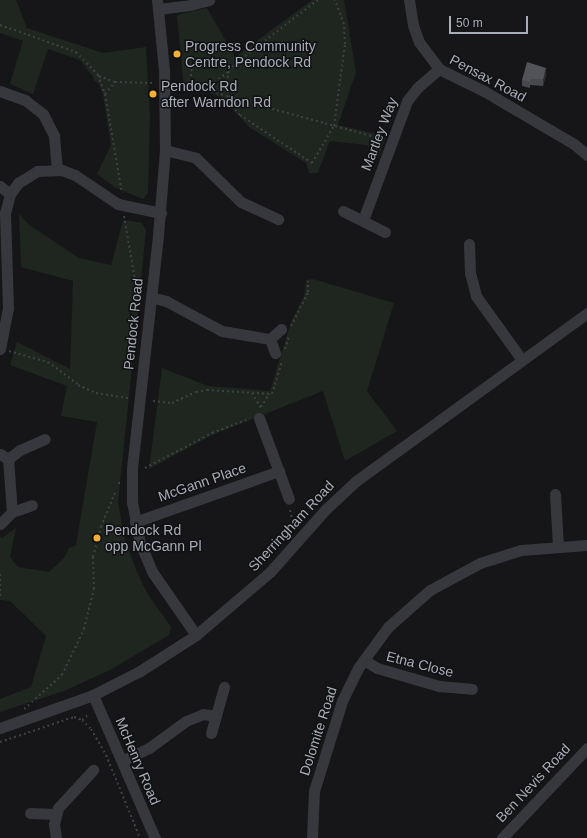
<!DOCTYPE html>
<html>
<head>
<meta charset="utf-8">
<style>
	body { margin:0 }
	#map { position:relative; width:587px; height:838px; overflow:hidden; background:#161618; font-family:Helvetica,sans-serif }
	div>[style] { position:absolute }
	.green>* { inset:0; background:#1e261f }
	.path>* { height:2px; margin-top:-1px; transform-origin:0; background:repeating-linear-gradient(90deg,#3d3f44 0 2px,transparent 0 5px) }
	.minor>* { height:11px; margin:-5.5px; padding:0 5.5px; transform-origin:5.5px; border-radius:5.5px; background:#37383d }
	.wall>* { inset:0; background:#47494d }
	.shaded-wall>* { inset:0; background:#2f3033 }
	.building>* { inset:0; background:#525359 }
	.dots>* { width:11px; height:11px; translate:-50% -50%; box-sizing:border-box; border:2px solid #111113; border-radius:50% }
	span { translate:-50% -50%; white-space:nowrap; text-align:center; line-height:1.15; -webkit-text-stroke:3px #111113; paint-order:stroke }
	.poi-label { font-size:14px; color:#a8adb8 }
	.left { translate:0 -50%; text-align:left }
	.street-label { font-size:14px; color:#a8adb8 }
	.scale { position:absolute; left:449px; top:16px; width:79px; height:18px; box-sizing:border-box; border:2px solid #a8adb8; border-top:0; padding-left:5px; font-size:12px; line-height:14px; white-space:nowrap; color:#a8adb8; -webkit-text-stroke:3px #111113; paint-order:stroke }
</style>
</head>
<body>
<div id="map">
	<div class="green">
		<div style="clip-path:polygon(0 0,16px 0,27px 28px,103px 53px,146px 47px,150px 115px,148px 193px,143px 199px,116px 188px,97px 174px,111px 145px,103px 95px,98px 83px,93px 80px,94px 78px,80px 60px,48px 49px,33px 94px,10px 84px,23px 41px,0 33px)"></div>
		<div style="clip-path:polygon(312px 0,344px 0,356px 72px,338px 125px,386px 136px,378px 158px,367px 145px,330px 141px,318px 173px,309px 173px,306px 163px,249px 127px,221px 97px,205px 91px,184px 90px,177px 15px,207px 8px,235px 57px)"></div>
		<div style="clip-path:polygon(19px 214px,29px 225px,79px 258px,111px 265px,123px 220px,142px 223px,146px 230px,118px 503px,125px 541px,137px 572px,147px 593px,171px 627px,169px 635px,110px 670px,64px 691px,0 712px,0 699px,31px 687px,46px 636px,10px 601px,0 600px,0 536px,2px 538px,16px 528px,10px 557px,18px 567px,49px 572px,64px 558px,69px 548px,76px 545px,97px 422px,61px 416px,67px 386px,10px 365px,17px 342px,70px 369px,73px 281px,21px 267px)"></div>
		<div style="clip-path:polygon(313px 279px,394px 303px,367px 391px,397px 431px,345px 461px,323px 391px,212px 435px,149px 469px,162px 368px,208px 386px,270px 391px,291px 322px,304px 296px,306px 280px)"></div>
	</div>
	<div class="path">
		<div style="left:318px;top:0;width:102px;rotate:142.6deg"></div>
		<div style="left:237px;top:62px;width:12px;rotate:132deg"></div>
		<div style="left:229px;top:71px;width:15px;rotate:101deg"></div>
		<div style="left:226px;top:86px;width:21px;rotate:73deg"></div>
		<div style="left:232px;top:106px;width:12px;rotate:48deg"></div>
		<div style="left:240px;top:115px;width:87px;rotate:33.7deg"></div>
		<div style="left:312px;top:163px;width:43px;rotate:-59.3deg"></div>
		<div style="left:334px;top:126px;width:83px;rotate:-82.4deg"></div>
		<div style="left:345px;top:44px;width:20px;rotate:-93deg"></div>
		<div style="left:344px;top:24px;width:26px;rotate:-111deg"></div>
		<div style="left:0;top:25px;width:81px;rotate:19.6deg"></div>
		<div style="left:76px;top:52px;width:32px;rotate:46deg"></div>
		<div style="left:98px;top:75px;width:20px;rotate:70deg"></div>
		<div style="left:105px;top:94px;width:100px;rotate:80.3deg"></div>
		<div style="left:99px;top:76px;width:17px;rotate:21deg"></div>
		<div style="left:115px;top:82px;width:40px;rotate:1.4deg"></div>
		<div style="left:175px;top:84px;width:32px;rotate:9deg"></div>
		<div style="left:207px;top:89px;width:23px;rotate:20deg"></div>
		<div style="left:229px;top:97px;width:160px;rotate:15.3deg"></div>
		<div style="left:190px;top:86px;width:19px;rotate:-84deg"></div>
		<div style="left:207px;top:89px;width:27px;rotate:-39deg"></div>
		<div style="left:105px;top:94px;width:16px;rotate:-50deg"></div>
		<div style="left:124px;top:216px;width:76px;rotate:80.2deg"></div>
		<div style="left:291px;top:326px;width:38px;rotate:-63deg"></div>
		<div style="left:308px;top:292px;width:11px;rotate:-90deg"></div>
		<div style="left:285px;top:349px;width:14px;rotate:-73deg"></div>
		<div style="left:9px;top:351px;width:41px;rotate:15.8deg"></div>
		<div style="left:48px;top:362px;width:38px;rotate:37deg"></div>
		<div style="left:78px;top:385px;width:20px;rotate:24deg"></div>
		<div style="left:96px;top:393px;width:33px;rotate:9deg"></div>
		<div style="left:252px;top:393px;width:17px;rotate:59deg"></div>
		<div style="left:153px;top:401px;width:19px;rotate:6deg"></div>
		<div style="left:172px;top:403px;width:26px;rotate:-25deg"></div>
		<div style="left:196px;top:392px;width:11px;rotate:-10deg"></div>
		<div style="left:207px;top:390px;width:65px;rotate:3.5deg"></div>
		<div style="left:272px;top:394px;width:34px;rotate:-73deg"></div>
		<div style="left:261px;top:407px;width:15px;rotate:-58deg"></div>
		<div style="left:145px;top:468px;width:76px;rotate:-27.6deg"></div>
		<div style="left:212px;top:433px;width:40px;rotate:-21deg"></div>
		<div style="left:118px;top:483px;width:4px"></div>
		<div style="left:290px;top:510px;width:19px;rotate:78deg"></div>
		<div style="left:0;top:574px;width:24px;rotate:90deg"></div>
		<div style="left:24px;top:709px;width:51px;rotate:-41.8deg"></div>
		<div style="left:62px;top:675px;width:51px;rotate:-64.4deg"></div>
		<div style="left:84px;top:629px;width:41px;rotate:-76deg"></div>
		<div style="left:94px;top:589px;width:32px;rotate:-92deg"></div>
		<div style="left:93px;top:557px;width:31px;rotate:-75deg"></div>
		<div style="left:101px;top:527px;width:37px;rotate:-68deg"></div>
		<div style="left:82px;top:720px;width:8px;rotate:-40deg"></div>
		<div style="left:0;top:742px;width:78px;rotate:-18.7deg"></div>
		<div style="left:74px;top:717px;width:9px;rotate:21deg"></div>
		<div style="left:82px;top:720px;width:13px;rotate:45deg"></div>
		<div style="left:91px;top:729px;width:30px;rotate:60deg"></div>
		<div style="left:106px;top:755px;width:90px;rotate:67.7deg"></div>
	</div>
	<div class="minor">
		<div style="left:157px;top:0;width:70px;rotate:84.3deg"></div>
		<div style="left:164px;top:70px;width:80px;rotate:89.3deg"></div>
		<div style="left:165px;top:150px;width:86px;rotate:94.7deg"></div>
		<div style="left:158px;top:236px;width:233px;rotate:96.4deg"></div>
		<div style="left:132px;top:468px;width:34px;rotate:90deg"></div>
		<div style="left:132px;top:502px;width:42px;rotate:79deg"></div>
		<div style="left:140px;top:543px;width:33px;rotate:67deg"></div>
		<div style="left:153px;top:573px;width:75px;rotate:55.3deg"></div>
		<div style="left:409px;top:0;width:25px;rotate:81deg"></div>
		<div style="left:413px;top:25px;width:18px;rotate:71deg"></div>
		<div style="left:419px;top:42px;width:34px;rotate:53deg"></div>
		<div style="left:439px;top:69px;width:50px;rotate:26.1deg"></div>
		<div style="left:484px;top:91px;width:104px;rotate:30.5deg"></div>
		<div style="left:574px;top:144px;width:17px;rotate:40deg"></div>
		<div style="left:158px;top:9px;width:32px;rotate:-7deg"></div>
		<div style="left:190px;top:5px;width:20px;rotate:-15deg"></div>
		<div style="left:0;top:91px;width:27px;rotate:20deg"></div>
		<div style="left:25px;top:100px;width:23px;rotate:38deg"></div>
		<div style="left:43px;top:114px;width:25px;rotate:63deg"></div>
		<div style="left:54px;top:136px;width:33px;rotate:85deg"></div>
		<div style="left:165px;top:150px;width:32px;rotate:14deg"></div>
		<div style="left:196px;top:158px;width:63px;rotate:44.4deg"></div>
		<div style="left:241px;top:202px;width:41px;rotate:24.7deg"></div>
		<div style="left:0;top:186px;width:13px;rotate:39deg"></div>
		<div style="left:343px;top:211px;width:47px;rotate:26.6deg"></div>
		<div style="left:363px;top:220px;width:127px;rotate:-69.7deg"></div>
		<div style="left:407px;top:101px;width:16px;rotate:-52deg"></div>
		<div style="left:417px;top:88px;width:29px;rotate:-41deg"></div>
		<div style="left:469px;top:244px;width:29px;rotate:88deg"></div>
		<div style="left:470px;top:273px;width:24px;rotate:75deg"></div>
		<div style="left:476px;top:296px;width:79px;rotate:54.3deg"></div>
		<div style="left:151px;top:297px;width:16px;rotate:15deg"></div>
		<div style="left:166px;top:301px;width:64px;rotate:28.2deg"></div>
		<div style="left:222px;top:331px;width:49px;rotate:9.5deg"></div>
		<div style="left:270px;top:339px;width:15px;rotate:-42deg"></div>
		<div style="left:270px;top:339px;width:15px;rotate:70deg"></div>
		<div style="left:0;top:349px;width:42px;rotate:-79deg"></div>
		<div style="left:8px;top:308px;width:95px;rotate:-91.8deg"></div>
		<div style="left:5px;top:213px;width:20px;rotate:-75deg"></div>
		<div style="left:10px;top:194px;width:14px;rotate:-54deg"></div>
		<div style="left:18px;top:183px;width:22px;rotate:-32deg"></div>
		<div style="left:37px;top:171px;width:25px;rotate:-2deg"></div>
		<div style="left:62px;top:170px;width:14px;rotate:21deg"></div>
		<div style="left:75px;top:175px;width:52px;rotate:34deg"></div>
		<div style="left:118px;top:204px;width:44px;rotate:11.8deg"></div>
		<div style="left:259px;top:418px;width:86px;rotate:69.7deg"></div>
		<div style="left:0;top:454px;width:9px;rotate:32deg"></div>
		<div style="left:8px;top:459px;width:53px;rotate:85.7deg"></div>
		<div style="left:8px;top:459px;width:15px;rotate:-37deg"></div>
		<div style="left:20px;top:450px;width:27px;rotate:-24deg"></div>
		<div style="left:555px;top:494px;width:52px;rotate:86.7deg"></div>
		<div style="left:135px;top:522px;width:153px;rotate:-19.5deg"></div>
		<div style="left:0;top:524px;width:17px;rotate:-45deg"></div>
		<div style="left:12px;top:512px;width:21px;rotate:-19deg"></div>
		<div style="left:364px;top:660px;width:15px;rotate:32deg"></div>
		<div style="left:377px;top:668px;width:65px;rotate:16.2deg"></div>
		<div style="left:439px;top:686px;width:33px;rotate:5deg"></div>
		<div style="left:93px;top:695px;width:156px;rotate:66.6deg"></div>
		<div style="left:0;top:728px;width:99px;rotate:-19.5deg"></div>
		<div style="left:93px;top:695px;width:53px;rotate:-27.1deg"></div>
		<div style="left:140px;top:671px;width:67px;rotate:-32.7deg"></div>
		<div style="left:196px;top:635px;width:97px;rotate:-40.4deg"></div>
		<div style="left:270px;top:572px;width:84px;rotate:-48.4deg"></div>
		<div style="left:326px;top:509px;width:41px;rotate:-43deg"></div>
		<div style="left:356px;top:481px;width:286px;rotate:-36deg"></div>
		<div style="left:211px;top:733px;width:48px;rotate:-74.2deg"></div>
		<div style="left:122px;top:761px;width:30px;rotate:-26deg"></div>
		<div style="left:149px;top:748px;width:46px;rotate:-36.1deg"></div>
		<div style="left:186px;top:721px;width:18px;rotate:-22deg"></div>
		<div style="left:203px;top:714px;width:13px;rotate:9deg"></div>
		<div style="left:30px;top:813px;width:26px;rotate:2deg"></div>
		<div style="left:56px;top:838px;width:14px;rotate:-98deg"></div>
		<div style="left:54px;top:824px;width:16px;rotate:-76deg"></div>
		<div style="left:58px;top:808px;width:52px;rotate:-47.4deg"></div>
		<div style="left:312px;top:838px;width:47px;rotate:-87.6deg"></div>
		<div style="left:314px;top:791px;width:94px;rotate:-72.7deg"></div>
		<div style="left:342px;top:701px;width:37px;rotate:-64deg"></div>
		<div style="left:358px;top:668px;width:51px;rotate:-53.8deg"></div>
		<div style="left:388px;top:627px;width:56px;rotate:-41.4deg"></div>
		<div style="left:430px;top:590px;width:57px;rotate:-28.4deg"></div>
		<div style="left:480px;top:563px;width:43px;rotate:-17.6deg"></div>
		<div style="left:521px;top:550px;width:66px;rotate:-4.3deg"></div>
		<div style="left:502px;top:838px;width:124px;rotate:-46.6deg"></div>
	</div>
	<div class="wall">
		<div style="clip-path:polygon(546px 74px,543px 86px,530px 85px,530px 88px,522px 86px,522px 80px)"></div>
	</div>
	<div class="shaded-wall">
		<div style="clip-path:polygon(546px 68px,546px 74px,543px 86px,543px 79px)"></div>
	</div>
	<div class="building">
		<div style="clip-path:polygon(527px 62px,546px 68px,543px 79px,530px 79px,530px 82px,522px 80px)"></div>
	</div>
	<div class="dots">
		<div style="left:177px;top:54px;background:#f2b134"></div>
		<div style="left:153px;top:94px;background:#f2b134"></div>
		<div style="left:97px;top:538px;background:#f2b134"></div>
	</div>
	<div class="poi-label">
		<span class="left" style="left:185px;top:54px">Progress Community<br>Centre, Pendock Rd</span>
		<span class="left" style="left:161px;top:94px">Pendock Rd<br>after Warndon Rd</span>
		<span class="left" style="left:105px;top:538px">Pendock Rd<br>opp McGann Pl</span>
	</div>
	<div class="street-label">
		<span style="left:488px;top:78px;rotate:28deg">Pensax Road</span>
		<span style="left:379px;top:134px;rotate:-69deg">Martley Way</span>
		<span style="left:133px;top:324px;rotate:-84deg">Pendock Road</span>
		<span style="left:202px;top:482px;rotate:-19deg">McGann Place</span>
		<span style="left:291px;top:526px;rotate:-47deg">Sherringham Road</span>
		<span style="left:420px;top:664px;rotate:14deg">Etna Close</span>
		<span style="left:318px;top:731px;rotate:-72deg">Dolomite Road</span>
		<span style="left:138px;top:761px;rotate:67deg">McHenry Road</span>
		<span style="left:533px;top:783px;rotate:-47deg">Ben Nevis Road</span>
	</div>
	<div class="scale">50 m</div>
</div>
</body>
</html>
